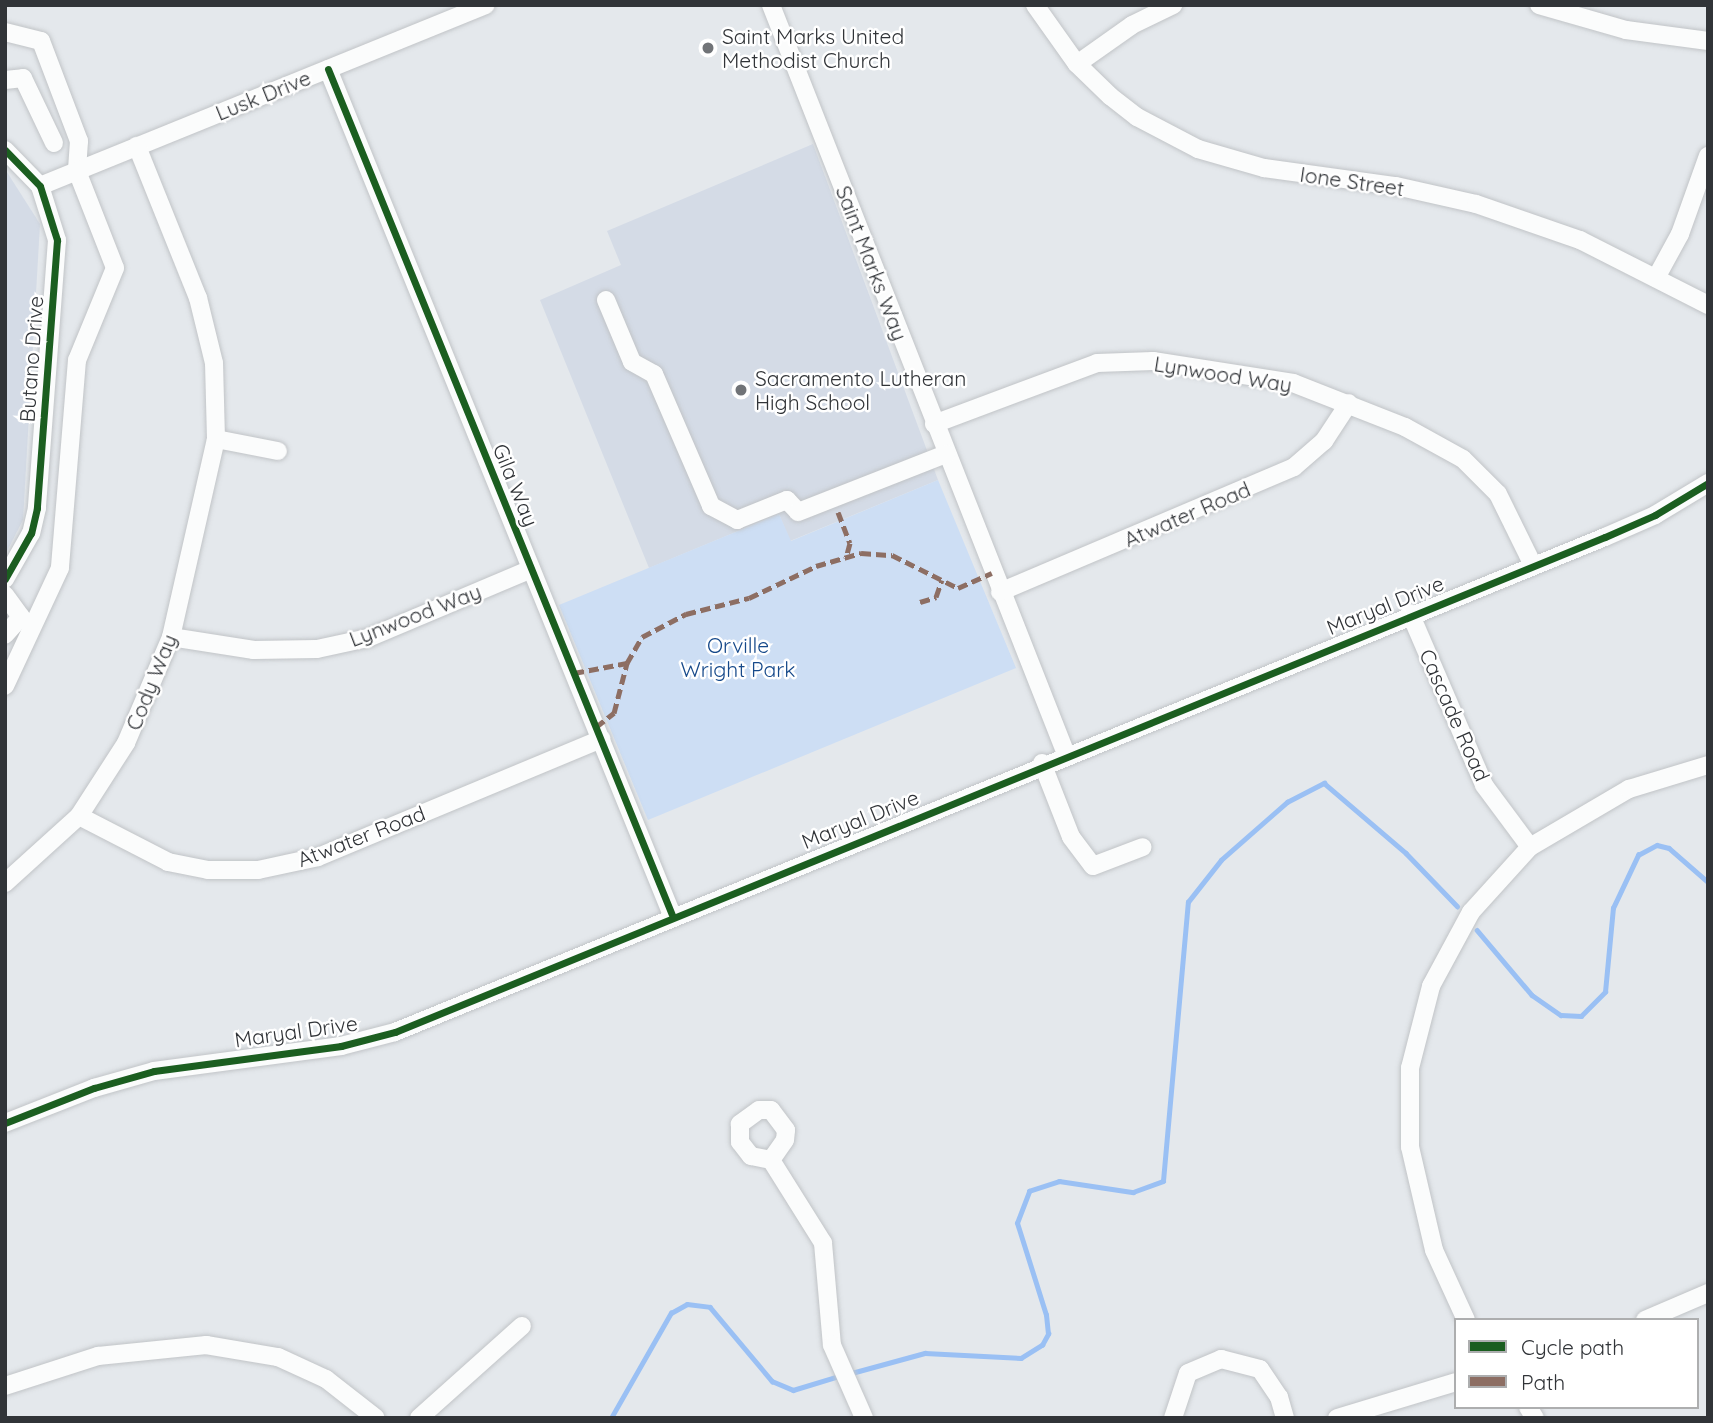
<!DOCTYPE html>
<html>
<head>
<meta charset="utf-8">
<style>
	body { margin:0 }
	#map { position:relative; width:1713px; height:1423px; overflow:hidden; background:#e4e8ec; font-family:Quicksand,sans-serif }
	div>[style] { position:absolute }
	.built>* { inset:0; background:#d4dbe6 }
	.green>* { inset:0; background:#cddef4 }
	.stream>* { height:4.5px; margin:-2.25px; padding:0 2.25px; transform-origin:2.25px; border-radius:2.25px; background:#9ac0f4 }
	.roads { filter:drop-shadow(0 0 2px #c1c4c7) drop-shadow(0 0 2px #c1c4c7) }
	.minor>* { height:18px; margin:-9px; padding:0 9px; transform-origin:9px; border-radius:9px; background:#fbfcfc }
	.quiet>* { height:5px; margin-top:-2.5px; transform-origin:0; background:repeating-linear-gradient(90deg,#8d6e63 0 10px,transparent 0 15px) }
	.cycleway>* { height:7px; margin:-3.5px; padding:0 3.5px; transform-origin:3.5px; border-radius:3.5px; background:#1b5e20 }
	.dots>* { width:19px; height:19px; translate:-50% -50%; box-sizing:border-box; border:4px solid #fff; border-radius:50% }
	span { translate:-50% -50%; white-space:nowrap; text-align:center; line-height:1.15; -webkit-text-stroke:5px #fff; paint-order:stroke }
	.poi-label { font-size:21px; color:#313438 }
	.left { translate:0 -50%; text-align:left }
	.street-label { font-size:21px; color:#313438 }
	.park-label { font-size:21px; color:#16498a }
	.frame { position:absolute; inset:0; border:7px solid #313438; pointer-events:none }
	.legend { position:absolute; left:1454px; top:1318px; width:245px; height:91px; box-sizing:border-box; background:#fff; border:2px solid #adaeaf; margin:0; padding:9px 12px; list-style:none; font-size:21px; color:#313438 }
	.legend li { display:flex; align-items:center; gap:14px; height:35px }
	.legend b { width:35px; border:2px solid #adaeaf }
</style>
</head>
<body>
<div id="map">
	<div class="built">
		<div style="clip-path:polygon(813px 144px,938px 480px,790px 541px,779px 514px,649px 568px,540px 300px,621px 265px,607px 231px)"></div>
		<div style="clip-path:polygon(5px 169px,40px 224px,23px 520px,5px 555px)"></div>
	</div>
	<div class="green">
		<div style="clip-path:polygon(938px 480px,1016px 668px,648px 820px,559px 605px,779px 514px,791px 541px)"></div>
	</div>
	<div class="stream">
		<div style="left:1477px;top:930px;width:85px;rotate:49.8deg"></div>
		<div style="left:1532px;top:995px;width:35px;rotate:35deg"></div>
		<div style="left:1561px;top:1015px;width:20px;rotate:3deg"></div>
		<div style="left:1581px;top:1016px;width:34px;rotate:-45deg"></div>
		<div style="left:1605px;top:992px;width:84px;rotate:-84.6deg"></div>
		<div style="left:1613px;top:908px;width:59px;rotate:-64.7deg"></div>
		<div style="left:1638px;top:855px;width:21px;rotate:-28deg"></div>
		<div style="left:1657px;top:845px;width:12px;rotate:14deg"></div>
		<div style="left:1669px;top:848px;width:52px;rotate:41.1deg"></div>
		<div style="left:848px;top:1374px;width:80px;rotate:-15.3deg"></div>
		<div style="left:925px;top:1353px;width:96px;rotate:3deg"></div>
		<div style="left:1021px;top:1358px;width:25px;rotate:-32deg"></div>
		<div style="left:1042px;top:1345px;width:13px;rotate:-61deg"></div>
		<div style="left:1048px;top:1334px;width:19px;rotate:-96deg"></div>
		<div style="left:1046px;top:1315px;width:96px;rotate:-107.5deg"></div>
		<div style="left:1017px;top:1223px;width:34px;rotate:-69deg"></div>
		<div style="left:1029px;top:1191px;width:32px;rotate:-18deg"></div>
		<div style="left:1059px;top:1181px;width:75px;rotate:8.5deg"></div>
		<div style="left:1133px;top:1192px;width:32px;rotate:-20deg"></div>
		<div style="left:1163px;top:1181px;width:280px;rotate:-84.9deg"></div>
		<div style="left:1188px;top:902px;width:53px;rotate:-51.8deg"></div>
		<div style="left:1221px;top:860px;width:88px;rotate:-41.3deg"></div>
		<div style="left:1287px;top:802px;width:42px;rotate:-27.2deg"></div>
		<div style="left:1324px;top:783px;width:108px;rotate:40.5deg"></div>
		<div style="left:1406px;top:853px;width:74px;rotate:46.1deg"></div>
		<div style="left:611px;top:1418px;width:121px;rotate:-60.3deg"></div>
		<div style="left:671px;top:1313px;width:18px;rotate:-29deg"></div>
		<div style="left:687px;top:1304px;width:23px;rotate:7deg"></div>
		<div style="left:710px;top:1307px;width:97px;rotate:50deg"></div>
		<div style="left:772px;top:1381px;width:23px;rotate:23deg"></div>
		<div style="left:793px;top:1390px;width:48px;rotate:-16.9deg"></div>
	</div>
	<div class="roads">
		<div class="minor">
			<div style="left:771px;top:5px;width:805px;rotate:68.5deg"></div>
			<div style="left:1035px;top:5px;width:72px;rotate:54.6deg"></div>
			<div style="left:1077px;top:64px;width:46px;rotate:44.1deg"></div>
			<div style="left:1110px;top:96px;width:34px;rotate:38deg"></div>
			<div style="left:1137px;top:117px;width:69px;rotate:27.7deg"></div>
			<div style="left:1198px;top:149px;width:69px;rotate:16.1deg"></div>
			<div style="left:1264px;top:168px;width:133px;rotate:7.8deg"></div>
			<div style="left:1396px;top:186px;width:82px;rotate:12.7deg"></div>
			<div style="left:1476px;top:204px;width:110px;rotate:19.1deg"></div>
			<div style="left:1580px;top:240px;width:144px;rotate:26.9deg"></div>
			<div style="left:1539px;top:5px;width:91px;rotate:16deg"></div>
			<div style="left:1626px;top:30px;width:83px;rotate:7.6deg"></div>
			<div style="left:5px;top:32px;width:37px;rotate:14deg"></div>
			<div style="left:41px;top:41px;width:107px;rotate:69.2deg"></div>
			<div style="left:79px;top:141px;width:30px;rotate:94deg"></div>
			<div style="left:77px;top:171px;width:104px;rotate:68.6deg"></div>
			<div style="left:115px;top:268px;width:100px;rotate:112.4deg"></div>
			<div style="left:77px;top:360px;width:209px;rotate:94.7deg"></div>
			<div style="left:60px;top:568px;width:130px;rotate:115deg"></div>
			<div style="left:1077px;top:64px;width:67px;rotate:-35.3deg"></div>
			<div style="left:1132px;top:25px;width:46px;rotate:-26deg"></div>
			<div style="left:328px;top:69px;width:913px;rotate:67.87deg"></div>
			<div style="left:5px;top:80px;width:18px;rotate:-6deg"></div>
			<div style="left:23px;top:78px;width:72px;rotate:64.5deg"></div>
			<div style="left:5px;top:150px;width:50px;rotate:45.8deg"></div>
			<div style="left:40px;top:186px;width:57px;rotate:72.5deg"></div>
			<div style="left:57px;top:240px;width:269px;rotate:94.3deg"></div>
			<div style="left:37px;top:508px;width:26px;rotate:103deg"></div>
			<div style="left:31px;top:533px;width:53px;rotate:119.5deg"></div>
			<div style="left:40px;top:186px;width:481px;rotate:-22.1deg"></div>
			<div style="left:1656px;top:278px;width:50px;rotate:-61.4deg"></div>
			<div style="left:1680px;top:234px;width:83px;rotate:-70.3deg"></div>
			<div style="left:606px;top:300px;width:67px;rotate:67.2deg"></div>
			<div style="left:632px;top:362px;width:25px;rotate:29deg"></div>
			<div style="left:654px;top:374px;width:144px;rotate:66.6deg"></div>
			<div style="left:711px;top:506px;width:30px;rotate:28deg"></div>
			<div style="left:737px;top:520px;width:54px;rotate:-21.8deg"></div>
			<div style="left:787px;top:500px;width:16px;rotate:47deg"></div>
			<div style="left:798px;top:512px;width:159px;rotate:-21.4deg"></div>
			<div style="left:934px;top:424px;width:174px;rotate:-20.5deg"></div>
			<div style="left:1097px;top:363px;width:56px;rotate:-2deg"></div>
			<div style="left:1153px;top:361px;width:142px;rotate:8.9deg"></div>
			<div style="left:1293px;top:383px;width:120px;rotate:21.4deg"></div>
			<div style="left:1405px;top:427px;width:66px;rotate:28.9deg"></div>
			<div style="left:1463px;top:459px;width:49px;rotate:45deg"></div>
			<div style="left:1498px;top:494px;width:77px;rotate:63.8deg"></div>
			<div style="left:216px;top:439px;width:63px;rotate:11deg"></div>
			<div style="left:1000px;top:592px;width:319px;rotate:-23deg"></div>
			<div style="left:1294px;top:467px;width:40px;rotate:-41deg"></div>
			<div style="left:1324px;top:441px;width:45px;rotate:-56.7deg"></div>
			<div style="left:5px;top:595px;width:27px;rotate:54deg"></div>
			<div style="left:21px;top:617px;width:24px;rotate:132deg"></div>
			<div style="left:1410px;top:613px;width:187px;rotate:66.7deg"></div>
			<div style="left:1484px;top:785px;width:77px;rotate:53.4deg"></div>
			<div style="left:171px;top:637px;width:84px;rotate:8.9deg"></div>
			<div style="left:254px;top:650px;width:63px;rotate:-0.9deg"></div>
			<div style="left:317px;top:649px;width:52px;rotate:-12.2deg"></div>
			<div style="left:368px;top:638px;width:177px;rotate:-22.9deg"></div>
			<div style="left:1042px;top:763px;width:79px;rotate:68.6deg"></div>
			<div style="left:1071px;top:837px;width:36px;rotate:53deg"></div>
			<div style="left:1093px;top:866px;width:53px;rotate:-20.8deg"></div>
			<div style="left:79px;top:816px;width:100px;rotate:27.3deg"></div>
			<div style="left:168px;top:862px;width:41px;rotate:11.3deg"></div>
			<div style="left:208px;top:870px;width:50px"></div>
			<div style="left:258px;top:870px;width:61px;rotate:-12.2deg"></div>
			<div style="left:318px;top:857px;width:307px;rotate:-22.6deg"></div>
			<div style="left:5px;top:883px;width:100px;rotate:-42.2deg"></div>
			<div style="left:79px;top:816px;width:87px;rotate:-57.2deg"></div>
			<div style="left:126px;top:743px;width:115px;rotate:-67deg"></div>
			<div style="left:171px;top:637px;width:203px;rotate:-77.2deg"></div>
			<div style="left:216px;top:439px;width:76px;rotate:-91.5deg"></div>
			<div style="left:214px;top:363px;width:67px;rotate:-103.8deg"></div>
			<div style="left:198px;top:298px;width:164px;rotate:-111.9deg"></div>
			<div style="left:5px;top:1123px;width:96px;rotate:-21.5deg"></div>
			<div style="left:94px;top:1088px;width:62px;rotate:-15.8deg"></div>
			<div style="left:154px;top:1071px;width:189px;rotate:-7.6deg"></div>
			<div style="left:341px;top:1046px;width:56px;rotate:-14.5deg"></div>
			<div style="left:395px;top:1032px;width:1307px;rotate:-22.25deg"></div>
			<div style="left:1605px;top:537px;width:55px;rotate:-23.7deg"></div>
			<div style="left:1655px;top:515px;width:62px;rotate:-31.1deg"></div>
			<div style="left:771px;top:1160px;width:24px;rotate:-55deg"></div>
			<div style="left:785px;top:1140px;width:10px;rotate:-84deg"></div>
			<div style="left:786px;top:1130px;width:25px;rotate:-127deg"></div>
			<div style="left:771px;top:1110px;width:12px;rotate:180deg"></div>
			<div style="left:759px;top:1110px;width:24px;rotate:144deg"></div>
			<div style="left:740px;top:1124px;width:18px;rotate:90deg"></div>
			<div style="left:740px;top:1142px;width:18px;rotate:52deg"></div>
			<div style="left:751px;top:1156px;width:20px;rotate:11deg"></div>
			<div style="left:771px;top:1160px;width:98px;rotate:57.9deg"></div>
			<div style="left:823px;top:1243px;width:102px;rotate:85deg"></div>
			<div style="left:832px;top:1345px;width:80px;rotate:66.3deg"></div>
			<div style="left:1466px;top:1320px;width:77px;rotate:-114.6deg"></div>
			<div style="left:1434px;top:1250px;width:106px;rotate:-103.1deg"></div>
			<div style="left:1410px;top:1147px;width:79px;rotate:-90deg"></div>
			<div style="left:1410px;top:1068px;width:85px;rotate:-75.6deg"></div>
			<div style="left:1431px;top:986px;width:84px;rotate:-61.6deg"></div>
			<div style="left:1471px;top:912px;width:88px;rotate:-47.8deg"></div>
			<div style="left:1530px;top:847px;width:115px;rotate:-30.4deg"></div>
			<div style="left:1629px;top:789px;width:83px;rotate:-16.9deg"></div>
			<div style="left:1645px;top:1320px;width:69px;rotate:-23.2deg"></div>
			<div style="left:5px;top:1386px;width:98px;rotate:-17.9deg"></div>
			<div style="left:98px;top:1356px;width:109px;rotate:-5.8deg"></div>
			<div style="left:206px;top:1345px;width:73px;rotate:9.5deg"></div>
			<div style="left:278px;top:1357px;width:53px;rotate:24.6deg"></div>
			<div style="left:326px;top:1379px;width:63px;rotate:38deg"></div>
			<div style="left:1528px;top:1407px;width:13px;rotate:58deg"></div>
			<div style="left:419px;top:1418px;width:138px;rotate:-41.8deg"></div>
			<div style="left:1173px;top:1418px;width:47px;rotate:-71.6deg"></div>
			<div style="left:1188px;top:1373px;width:36px;rotate:-23deg"></div>
			<div style="left:1221px;top:1359px;width:40px;rotate:14.4deg"></div>
			<div style="left:1260px;top:1369px;width:34px;rotate:56deg"></div>
			<div style="left:1279px;top:1397px;width:22px;rotate:74deg"></div>
			<div style="left:1337px;top:1418px;width:124px;rotate:-16.8deg"></div>
		</div>
	</div>
	<div class="quiet">
		<div style="left:838px;top:512px;width:33px;rotate:69deg"></div>
		<div style="left:850px;top:543px;width:16px;rotate:105deg"></div>
		<div style="left:920px;top:602px;width:17px;rotate:-17deg"></div>
		<div style="left:936px;top:597px;width:18px;rotate:-71deg"></div>
		<div style="left:574px;top:673px;width:54px;rotate:-10.7deg"></div>
		<div style="left:596px;top:727px;width:23px;rotate:-38deg"></div>
		<div style="left:614px;top:713px;width:52px;rotate:-75.4deg"></div>
		<div style="left:627px;top:663px;width:30px;rotate:-60deg"></div>
		<div style="left:642px;top:637px;width:50px;rotate:-27.6deg"></div>
		<div style="left:686px;top:614px;width:65px;rotate:-14.3deg"></div>
		<div style="left:749px;top:598px;width:74px;rotate:-25.5deg"></div>
		<div style="left:816px;top:566px;width:47px;rotate:-16.1deg"></div>
		<div style="left:861px;top:553px;width:31px;rotate:4deg"></div>
		<div style="left:892px;top:555px;width:74px;rotate:26.6deg"></div>
		<div style="left:958px;top:588px;width:37px;rotate:-24deg"></div>
	</div>
	<div class="cycleway">
		<div style="left:328px;top:69px;width:913px;rotate:67.87deg"></div>
		<div style="left:5px;top:150px;width:50px;rotate:45.8deg"></div>
		<div style="left:40px;top:186px;width:57px;rotate:72.5deg"></div>
		<div style="left:57px;top:240px;width:269px;rotate:94.3deg"></div>
		<div style="left:37px;top:508px;width:26px;rotate:103deg"></div>
		<div style="left:31px;top:533px;width:53px;rotate:119.5deg"></div>
		<div style="left:5px;top:1123px;width:96px;rotate:-21.5deg"></div>
		<div style="left:94px;top:1088px;width:62px;rotate:-15.8deg"></div>
		<div style="left:154px;top:1071px;width:189px;rotate:-7.6deg"></div>
		<div style="left:341px;top:1046px;width:56px;rotate:-14.5deg"></div>
		<div style="left:395px;top:1032px;width:1307px;rotate:-22.25deg"></div>
		<div style="left:1605px;top:537px;width:55px;rotate:-23.7deg"></div>
		<div style="left:1655px;top:515px;width:62px;rotate:-31.1deg"></div>
	</div>
	<div class="dots">
		<div style="left:708px;top:48px;background:#707377"></div>
		<div style="left:741px;top:390px;background:#707377"></div>
	</div>
	<div class="poi-label">
		<span class="left" style="left:722px;top:48px">Saint Marks United<br>Methodist Church</span>
		<span class="left" style="left:755px;top:390px">Sacramento Lutheran<br>High School</span>
	</div>
	<div class="street-label">
		<span style="left:263px;top:95px;rotate:-22deg">Lusk Drive</span>
		<span style="left:1352px;top:181px;rotate:8deg">Ione Street</span>
		<span style="left:872px;top:263px;rotate:69deg">Saint Marks Way</span>
		<span style="left:31px;top:359px;rotate:-86deg">Butano Drive</span>
		<span style="left:1223px;top:374px;rotate:9deg">Lynwood Way</span>
		<span style="left:516px;top:485px;rotate:68deg">Gila Way</span>
		<span style="left:1187px;top:514px;rotate:-23deg">Atwater Road</span>
		<span style="left:1385px;top:605px;rotate:-22deg">Maryal Drive</span>
		<span style="left:415px;top:615px;rotate:-21deg">Lynwood Way</span>
		<span style="left:151px;top:682px;rotate:-68deg">Cody Way</span>
		<span style="left:1455px;top:715px;rotate:66deg">Cascade Road</span>
		<span style="left:860px;top:819px;rotate:-22deg">Maryal Drive</span>
		<span style="left:361px;top:836px;rotate:-21deg">Atwater Road</span>
		<span style="left:296px;top:1031px;rotate:-8deg">Maryal Drive</span>
	</div>
	<div class="park-label">
		<span style="left:738px;top:657px">Orville<br>Wright Park</span>
	</div>
	<div class="frame"></div>
	<ul class="legend">
	<li><b style="height:9px;background:#1b5e20"></b>Cycle path</li>
	<li><b style="height:9px;background:#8d6e63"></b>Path</li>
	</ul>
</div>
</body>
</html>
